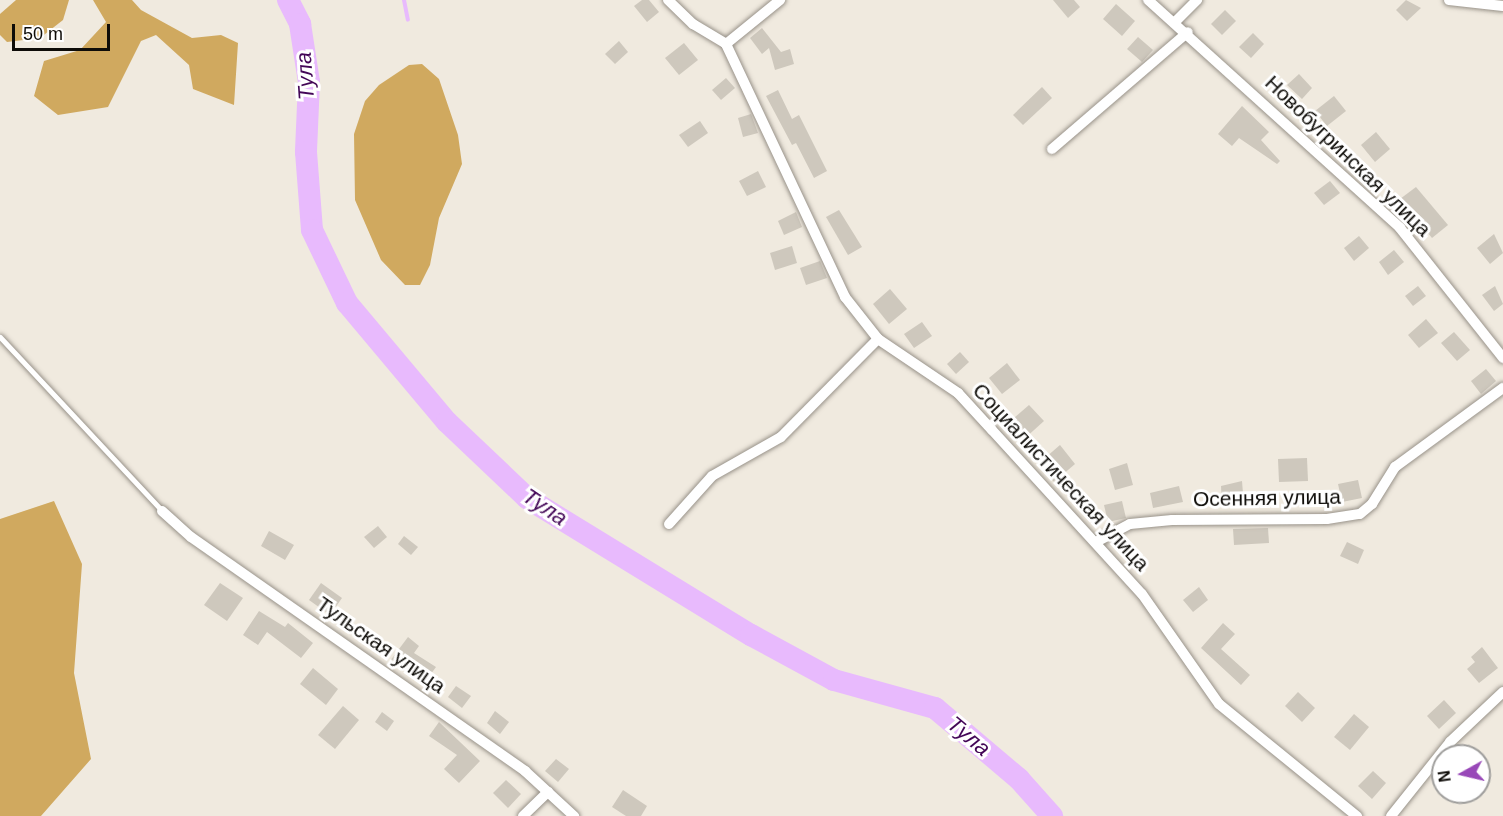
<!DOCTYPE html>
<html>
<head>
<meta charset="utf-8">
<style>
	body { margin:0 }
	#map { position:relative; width:1503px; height:816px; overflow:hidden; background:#f0eadf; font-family:Helvetica,sans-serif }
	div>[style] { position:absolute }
	.forest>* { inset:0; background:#d0a95f }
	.stream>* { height:4px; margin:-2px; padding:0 2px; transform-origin:2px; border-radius:2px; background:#e8bafd }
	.river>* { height:22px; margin:-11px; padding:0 11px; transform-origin:11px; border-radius:11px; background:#e8bafd }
	.building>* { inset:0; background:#cec8bd }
	.roads { filter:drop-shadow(0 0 2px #989289) drop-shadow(0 0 2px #989289) }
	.lane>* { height:5px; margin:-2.5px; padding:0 2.5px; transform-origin:2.5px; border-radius:2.5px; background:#fff }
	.street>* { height:10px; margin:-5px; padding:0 5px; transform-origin:5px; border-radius:5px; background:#fff }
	span { translate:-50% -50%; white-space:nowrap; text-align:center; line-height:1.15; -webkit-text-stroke:6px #fff; paint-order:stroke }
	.street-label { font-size:21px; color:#0e0c08 }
	.water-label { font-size:22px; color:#430657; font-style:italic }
	.north { position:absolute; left:1431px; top:744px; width:60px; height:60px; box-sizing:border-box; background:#fff; border:2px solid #9f9e9c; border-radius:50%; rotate:262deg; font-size:16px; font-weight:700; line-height:24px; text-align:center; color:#0e0c08 }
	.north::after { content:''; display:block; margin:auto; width:21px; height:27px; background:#9848b8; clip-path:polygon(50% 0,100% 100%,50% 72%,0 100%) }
	.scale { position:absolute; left:12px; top:24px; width:98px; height:27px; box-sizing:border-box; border:3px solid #0e0c08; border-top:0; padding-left:8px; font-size:18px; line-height:21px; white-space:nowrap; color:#0e0c08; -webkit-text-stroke:4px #fff; paint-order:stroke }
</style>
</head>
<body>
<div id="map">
	<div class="forest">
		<div style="clip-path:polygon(16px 0,69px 0,63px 20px,40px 38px,7px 42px,0 35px,0 14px)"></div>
		<div style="clip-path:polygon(93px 0,132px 0,141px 10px,192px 38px,221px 35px,238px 43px,234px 105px,193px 89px,189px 65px,156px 35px,141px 41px,108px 107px,58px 115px,34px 96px,44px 61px,80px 50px,106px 22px)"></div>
		<div style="clip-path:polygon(422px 64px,439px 79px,458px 135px,462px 164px,439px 218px,430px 265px,420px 285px,405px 285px,381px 260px,355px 200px,354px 134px,365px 101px,379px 85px,409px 65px)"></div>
		<div style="clip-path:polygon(54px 501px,82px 564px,74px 673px,91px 759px,41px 816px,0 816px,0 519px)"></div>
	</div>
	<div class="stream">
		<div style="left:404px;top:0;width:20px;rotate:79deg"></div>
	</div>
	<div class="river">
		<div style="left:288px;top:0;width:27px;rotate:63deg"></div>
		<div style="left:300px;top:24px;width:59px;rotate:81.2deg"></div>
		<div style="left:309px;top:82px;width:70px;rotate:92.5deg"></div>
		<div style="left:306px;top:152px;width:78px;rotate:85.6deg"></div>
		<div style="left:312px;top:230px;width:81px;rotate:64.4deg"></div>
		<div style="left:347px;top:303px;width:155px;rotate:50deg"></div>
		<div style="left:447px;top:422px;width:110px;rotate:43.5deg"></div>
		<div style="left:527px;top:498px;width:263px;rotate:31.5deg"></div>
		<div style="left:751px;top:635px;width:94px;rotate:28.5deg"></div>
		<div style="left:834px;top:680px;width:105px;rotate:15.5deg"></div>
		<div style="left:935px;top:708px;width:110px;rotate:40.2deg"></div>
		<div style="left:1019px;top:779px;width:50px;rotate:48.3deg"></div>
	</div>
	<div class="building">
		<div style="clip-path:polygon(642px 0,649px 0,659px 12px,647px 22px,634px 6px)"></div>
		<div style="clip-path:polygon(1053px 0,1074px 0,1080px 7px,1068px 18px)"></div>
		<div style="clip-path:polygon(1406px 0,1421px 8px,1407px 21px,1396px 10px)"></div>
		<div style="clip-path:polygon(1116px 4px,1135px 21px,1122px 36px,1103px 19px)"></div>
		<div style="clip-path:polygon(1225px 10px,1236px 21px,1222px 35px,1211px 24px)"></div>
		<div style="clip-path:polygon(762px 28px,781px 52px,790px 49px,794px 64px,775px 70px,769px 48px,762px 54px,750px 38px)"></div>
		<div style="clip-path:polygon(1253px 33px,1264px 44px,1251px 58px,1239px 47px)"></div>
		<div style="clip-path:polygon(1138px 37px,1153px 50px,1142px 62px,1127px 49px)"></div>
		<div style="clip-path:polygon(619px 41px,628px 52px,615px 64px,605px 54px)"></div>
		<div style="clip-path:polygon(684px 43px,698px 60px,679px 75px,665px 58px)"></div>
		<div style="clip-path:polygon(1299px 74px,1312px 88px,1302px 99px,1287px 85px)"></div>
		<div style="clip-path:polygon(726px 78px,735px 88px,721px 100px,712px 90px)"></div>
		<div style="clip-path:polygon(1042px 87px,1052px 98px,1023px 125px,1013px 115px)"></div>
		<div style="clip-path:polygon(778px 90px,792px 119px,799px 115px,827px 171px,814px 178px,796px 143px,792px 145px,766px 96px)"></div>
		<div style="clip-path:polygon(1334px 96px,1346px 111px,1327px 126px,1315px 111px)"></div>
		<div style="clip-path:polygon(1242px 106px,1269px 132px,1261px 140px,1280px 161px,1277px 164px,1239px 138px,1232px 146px,1218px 134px)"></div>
		<div style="clip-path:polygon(751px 114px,758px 133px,743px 137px,738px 118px)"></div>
		<div style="clip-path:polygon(700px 121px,708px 133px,688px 147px,679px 135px)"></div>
		<div style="clip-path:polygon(1376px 132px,1390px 149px,1375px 162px,1361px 145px)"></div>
		<div style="clip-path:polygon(758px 171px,766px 187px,747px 196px,739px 181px)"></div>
		<div style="clip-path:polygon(1330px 181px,1340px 193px,1324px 205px,1314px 193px)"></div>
		<div style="clip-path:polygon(1416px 187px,1448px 225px,1432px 238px,1400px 199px)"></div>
		<div style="clip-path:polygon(839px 210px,862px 247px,848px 255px,826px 217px)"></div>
		<div style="clip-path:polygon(796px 212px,802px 227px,784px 235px,778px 221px)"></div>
		<div style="clip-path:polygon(1494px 234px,1503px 253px,1490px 264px,1477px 248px)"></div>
		<div style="clip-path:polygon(1359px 236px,1369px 248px,1354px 261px,1344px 248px)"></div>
		<div style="clip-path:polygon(792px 246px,797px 263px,775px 270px,770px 253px)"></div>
		<div style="clip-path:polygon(1394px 250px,1404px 262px,1388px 275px,1379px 262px)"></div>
		<div style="clip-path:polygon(820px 261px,827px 278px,806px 285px,800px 268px)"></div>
		<div style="clip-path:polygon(1418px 286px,1426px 296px,1413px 306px,1405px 296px)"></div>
		<div style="clip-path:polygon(1495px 286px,1503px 304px,1494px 311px,1482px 295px)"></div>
		<div style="clip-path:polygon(890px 289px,907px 309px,889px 324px,873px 304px)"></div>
		<div style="clip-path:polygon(1426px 319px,1438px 333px,1419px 348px,1408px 335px)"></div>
		<div style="clip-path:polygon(922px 322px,932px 336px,914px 348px,904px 334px)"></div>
		<div style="clip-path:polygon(1454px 332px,1470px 350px,1457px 361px,1441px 343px)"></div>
		<div style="clip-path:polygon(960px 352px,969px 362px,956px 374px,947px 364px)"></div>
		<div style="clip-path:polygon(1007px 363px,1020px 380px,1002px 394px,989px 378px)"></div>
		<div style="clip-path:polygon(1486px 369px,1496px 381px,1481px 394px,1471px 381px)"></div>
		<div style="clip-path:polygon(1029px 405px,1044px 421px,1023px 440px,1008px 423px)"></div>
		<div style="clip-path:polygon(1060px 445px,1075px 464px,1054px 482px,1038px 464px)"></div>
		<div style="clip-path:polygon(1307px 458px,1308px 481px,1279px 482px,1278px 459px)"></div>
		<div style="clip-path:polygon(1127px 463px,1133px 485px,1115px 490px,1109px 469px)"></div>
		<div style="clip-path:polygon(1358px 480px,1362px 498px,1342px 502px,1338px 484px)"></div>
		<div style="clip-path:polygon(1242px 481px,1244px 506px,1222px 507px,1221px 486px)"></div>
		<div style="clip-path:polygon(1179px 486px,1183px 502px,1153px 508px,1150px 493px)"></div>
		<div style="clip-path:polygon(1122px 501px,1126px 518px,1108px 522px,1104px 505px)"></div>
		<div style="clip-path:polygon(378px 526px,387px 537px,374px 548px,364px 537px)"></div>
		<div style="clip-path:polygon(1268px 528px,1269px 543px,1234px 545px,1233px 529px)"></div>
		<div style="clip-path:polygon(269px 531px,294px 545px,285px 560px,261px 546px)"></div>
		<div style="clip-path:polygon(404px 536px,418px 547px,411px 555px,398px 544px)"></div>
		<div style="clip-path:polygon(1347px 542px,1364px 550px,1358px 564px,1340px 556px)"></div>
		<div style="clip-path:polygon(220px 583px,243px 598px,227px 621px,204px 605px)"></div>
		<div style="clip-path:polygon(321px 583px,342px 598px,330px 615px,309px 600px)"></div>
		<div style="clip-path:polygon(1199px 587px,1208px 600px,1193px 612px,1183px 600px)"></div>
		<div style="clip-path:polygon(259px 611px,285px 627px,288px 623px,313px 643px,301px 658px,267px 632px,258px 645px,243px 635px)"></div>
		<div style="clip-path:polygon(1223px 623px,1235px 634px,1221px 649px,1250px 675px,1241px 685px,1201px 648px)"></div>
		<div style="clip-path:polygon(408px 637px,419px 646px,414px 653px,436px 667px,425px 682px,390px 661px)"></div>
		<div style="clip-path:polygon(1482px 647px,1498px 668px,1479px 683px,1467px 669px,1475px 662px,1471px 657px)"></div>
		<div style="clip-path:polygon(313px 668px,338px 689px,326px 705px,300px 684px)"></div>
		<div style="clip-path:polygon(456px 686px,471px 696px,462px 708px,448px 697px)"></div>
		<div style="clip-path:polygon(1298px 692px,1315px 708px,1302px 722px,1285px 706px)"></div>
		<div style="clip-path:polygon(1444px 700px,1456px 713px,1439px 729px,1427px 716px)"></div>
		<div style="clip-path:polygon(343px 706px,359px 720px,335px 749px,318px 735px)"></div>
		<div style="clip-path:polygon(495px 711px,509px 722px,500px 734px,487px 723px)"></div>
		<div style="clip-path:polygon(382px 712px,394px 721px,387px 731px,375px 722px)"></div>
		<div style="clip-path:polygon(1354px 714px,1369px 727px,1350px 750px,1334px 737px)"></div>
		<div style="clip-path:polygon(439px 722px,480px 761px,459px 783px,444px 769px,457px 755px,429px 736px)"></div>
		<div style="clip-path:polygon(556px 759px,569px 769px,558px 782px,545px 771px)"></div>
		<div style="clip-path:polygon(1373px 771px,1386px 783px,1372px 799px,1358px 786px)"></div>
		<div style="clip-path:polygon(506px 780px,521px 794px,508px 808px,493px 793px)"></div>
		<div style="clip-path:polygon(623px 790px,647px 806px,641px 816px,626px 816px,612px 807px)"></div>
	</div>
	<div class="roads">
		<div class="lane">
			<div style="left:0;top:337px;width:238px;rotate:47deg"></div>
		</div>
		<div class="street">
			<div style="left:668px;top:0;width:35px;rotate:44deg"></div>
			<div style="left:693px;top:24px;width:39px;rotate:31deg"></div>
			<div style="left:726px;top:44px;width:280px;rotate:64.8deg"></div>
			<div style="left:845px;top:297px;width:53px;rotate:51.8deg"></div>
			<div style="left:878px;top:339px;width:97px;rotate:34deg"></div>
			<div style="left:958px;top:393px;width:50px;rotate:47.4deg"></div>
			<div style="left:992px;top:430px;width:222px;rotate:47.6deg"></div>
			<div style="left:1142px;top:594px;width:134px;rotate:55deg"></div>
			<div style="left:1219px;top:704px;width:178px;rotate:39.1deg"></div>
			<div style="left:1148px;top:0;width:340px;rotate:42.1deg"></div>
			<div style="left:1400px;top:228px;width:166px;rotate:51.6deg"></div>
			<div style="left:1449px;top:0;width:54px;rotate:6.3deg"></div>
			<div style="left:1176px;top:21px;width:30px;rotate:-45deg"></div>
			<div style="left:726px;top:44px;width:70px;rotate:-39.2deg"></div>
			<div style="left:1052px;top:149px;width:179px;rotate:-40.7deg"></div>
			<div style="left:162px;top:511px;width:39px;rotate:42deg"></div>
			<div style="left:191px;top:537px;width:408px;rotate:35deg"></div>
			<div style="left:525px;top:771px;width:67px;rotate:42.6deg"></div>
			<div style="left:669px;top:524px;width:64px;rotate:-48.1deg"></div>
			<div style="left:712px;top:476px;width:79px;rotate:-29.5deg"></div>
			<div style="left:781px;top:437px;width:138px;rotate:-45.3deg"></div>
			<div style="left:1096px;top:542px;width:38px;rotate:-28deg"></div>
			<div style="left:1130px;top:524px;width:42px;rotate:-5.4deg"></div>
			<div style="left:1172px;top:520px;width:155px;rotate:-0.4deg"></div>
			<div style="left:1327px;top:519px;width:33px;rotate:-9deg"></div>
			<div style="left:1360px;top:514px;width:16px;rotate:-40deg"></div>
			<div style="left:1372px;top:504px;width:44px;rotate:-58.1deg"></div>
			<div style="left:1395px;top:467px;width:134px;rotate:-36.2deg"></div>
			<div style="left:523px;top:816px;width:35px;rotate:-44deg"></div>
			<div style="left:1391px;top:816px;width:95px;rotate:-51.4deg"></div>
			<div style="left:1450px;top:742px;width:73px;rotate:-43.3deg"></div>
		</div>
	</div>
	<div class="street-label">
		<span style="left:1348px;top:156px;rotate:44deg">Новобугринская улица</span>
		<span style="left:1061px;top:477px;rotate:47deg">Социалистическая улица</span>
		<span style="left:1267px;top:498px;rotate:-1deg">Осенняя улица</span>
		<span style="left:381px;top:645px;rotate:35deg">Тульская улица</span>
	</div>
	<div class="water-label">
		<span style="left:305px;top:76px;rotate:-94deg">Тула</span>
		<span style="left:545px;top:507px;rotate:34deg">Тула</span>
		<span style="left:969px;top:736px;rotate:40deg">Тула</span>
	</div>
	<div class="north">N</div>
	<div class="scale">50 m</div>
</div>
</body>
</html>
